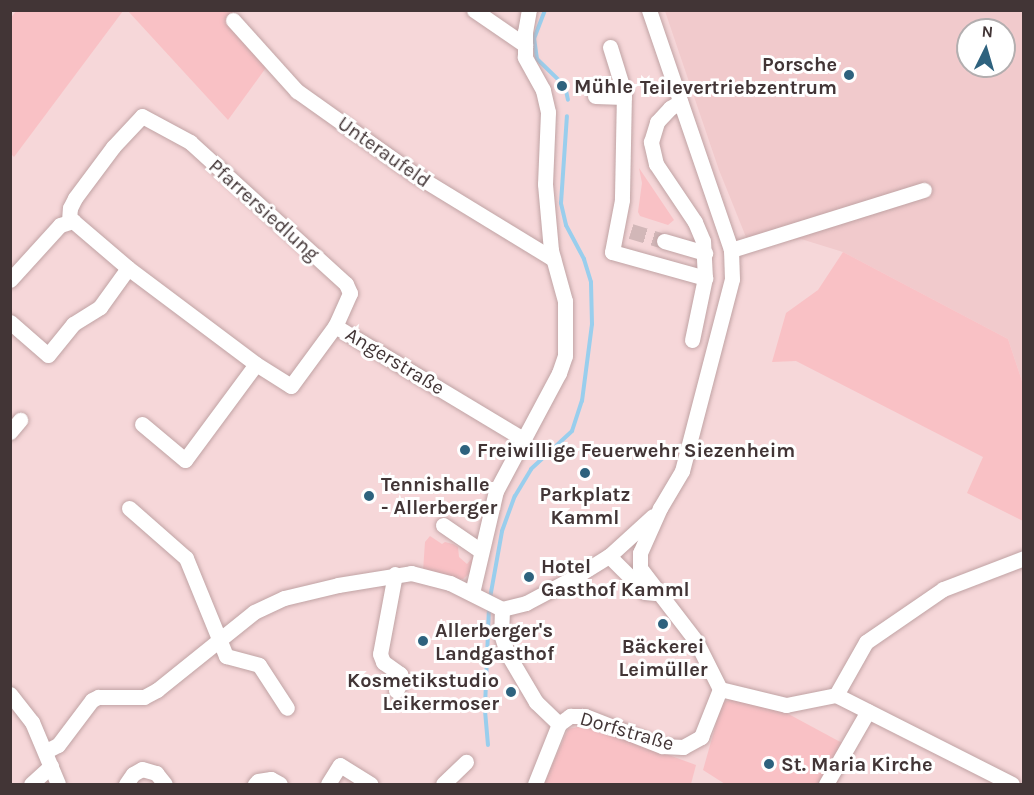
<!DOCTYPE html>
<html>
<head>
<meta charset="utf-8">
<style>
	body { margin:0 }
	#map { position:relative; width:1034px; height:795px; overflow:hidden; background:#f6d7d9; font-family:Karla,sans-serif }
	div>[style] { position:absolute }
	.built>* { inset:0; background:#f1cacc }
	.green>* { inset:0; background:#f9c1c5 }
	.stream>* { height:4px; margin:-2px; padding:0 2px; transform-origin:2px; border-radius:2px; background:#99ceed }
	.minor-tunnel>* { height:15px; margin-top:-7.5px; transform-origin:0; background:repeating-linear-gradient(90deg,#d2b7b8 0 15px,transparent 0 23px) }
	.roads { filter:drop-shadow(0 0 2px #c0a3a4) drop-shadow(0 0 2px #c0a3a4) }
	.minor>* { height:15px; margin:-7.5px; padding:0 7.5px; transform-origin:7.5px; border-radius:7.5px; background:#fff }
	.dots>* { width:16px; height:16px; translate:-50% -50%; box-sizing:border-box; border:3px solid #fff; border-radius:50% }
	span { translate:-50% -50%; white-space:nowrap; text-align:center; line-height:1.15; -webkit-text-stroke:6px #fff; paint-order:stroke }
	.poi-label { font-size:20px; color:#423536; font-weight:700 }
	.right { translate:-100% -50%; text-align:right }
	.left { translate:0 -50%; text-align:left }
	.street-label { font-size:20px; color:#423536 }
	.frame { position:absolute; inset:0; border:12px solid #423536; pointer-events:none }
	.north { position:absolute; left:956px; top:18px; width:60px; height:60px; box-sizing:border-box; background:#fff; border:2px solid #b3aeaf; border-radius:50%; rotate:5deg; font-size:16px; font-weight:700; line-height:24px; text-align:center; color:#423536 }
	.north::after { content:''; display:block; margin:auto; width:21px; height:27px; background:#2e627e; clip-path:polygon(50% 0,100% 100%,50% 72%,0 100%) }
</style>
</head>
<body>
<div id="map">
	<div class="built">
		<div style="clip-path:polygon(evenodd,665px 11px,1023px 11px,1023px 384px,1008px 339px,843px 252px,801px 239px,750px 247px,719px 170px,665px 11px,968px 30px,1004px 30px,1004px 66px,968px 66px,968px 30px)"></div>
	</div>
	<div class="green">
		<div style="clip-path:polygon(16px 11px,123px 11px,14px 157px,10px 153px,10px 19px)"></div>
		<div style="clip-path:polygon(128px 11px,232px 11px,273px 58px,228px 120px)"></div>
		<div style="clip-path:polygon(639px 168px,674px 220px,668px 225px,640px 216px,638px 212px,642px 183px)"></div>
		<div style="clip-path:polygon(843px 252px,1008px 339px,1023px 384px,1023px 521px,967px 493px,983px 457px,796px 361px,772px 362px,786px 313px,818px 290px)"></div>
		<div style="clip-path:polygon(430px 536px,442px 544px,445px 542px,453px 544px,458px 547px,459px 557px,467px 564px,473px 557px,470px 573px,463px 579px,453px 580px,423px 571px,425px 542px)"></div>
		<div style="clip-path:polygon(735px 698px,781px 710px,844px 744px,818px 784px,725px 784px,703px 770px,722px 703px)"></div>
		<div style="clip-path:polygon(587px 725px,696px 765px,691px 784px,544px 784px,568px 729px)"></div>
	</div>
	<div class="stream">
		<div style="left:545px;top:10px;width:30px;rotate:111deg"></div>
		<div style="left:534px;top:38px;width:21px;rotate:82deg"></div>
		<div style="left:537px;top:59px;width:39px;rotate:44deg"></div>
		<div style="left:565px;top:86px;width:14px;rotate:78deg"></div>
		<div style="left:490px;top:598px;width:68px;rotate:-79.8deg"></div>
		<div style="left:502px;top:531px;width:37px;rotate:-70deg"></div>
		<div style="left:515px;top:496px;width:31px;rotate:-59deg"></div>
		<div style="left:531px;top:469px;width:56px;rotate:-42.8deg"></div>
		<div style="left:572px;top:431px;width:32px;rotate:-72deg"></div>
		<div style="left:582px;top:401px;width:78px;rotate:-82.6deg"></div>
		<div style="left:592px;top:324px;width:42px;rotate:-91.4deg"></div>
		<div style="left:591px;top:282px;width:24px;rotate:-107deg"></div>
		<div style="left:584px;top:259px;width:38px;rotate:-118deg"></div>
		<div style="left:566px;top:225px;width:23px;rotate:-103deg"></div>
		<div style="left:561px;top:203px;width:87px;rotate:-86.1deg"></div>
		<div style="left:488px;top:745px;width:38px;rotate:-95deg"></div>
		<div style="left:485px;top:707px;width:99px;rotate:-87.7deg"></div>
	</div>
	<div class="minor-tunnel">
		<div style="left:631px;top:231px;width:34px;rotate:17deg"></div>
	</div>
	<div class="roads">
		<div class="minor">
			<div style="left:474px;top:10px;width:62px;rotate:34.5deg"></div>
			<div style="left:649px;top:10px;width:254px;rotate:71.1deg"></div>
			<div style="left:731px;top:250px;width:29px;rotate:88deg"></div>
			<div style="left:732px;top:279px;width:198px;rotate:104.6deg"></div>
			<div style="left:682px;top:471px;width:43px;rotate:120.7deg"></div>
			<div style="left:660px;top:508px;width:49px;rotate:114deg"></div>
			<div style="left:640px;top:553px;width:15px;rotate:90deg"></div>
			<div style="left:640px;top:568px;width:92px;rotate:52.5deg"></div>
			<div style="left:696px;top:641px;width:54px;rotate:63.4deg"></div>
			<div style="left:233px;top:20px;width:96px;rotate:48deg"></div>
			<div style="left:297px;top:91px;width:143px;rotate:35.4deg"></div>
			<div style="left:414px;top:174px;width:163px;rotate:31.4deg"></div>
			<div style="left:610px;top:47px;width:47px;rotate:72.7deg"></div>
			<div style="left:624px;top:92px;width:108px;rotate:91.1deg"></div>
			<div style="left:622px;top:200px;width:53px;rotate:100.9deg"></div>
			<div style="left:612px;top:252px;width:97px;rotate:15.6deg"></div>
			<div style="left:705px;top:278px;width:37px;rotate:-93deg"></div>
			<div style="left:703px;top:241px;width:21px;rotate:-113deg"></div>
			<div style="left:695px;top:222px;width:70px;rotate:-123.9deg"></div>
			<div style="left:656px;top:164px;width:23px;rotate:-103deg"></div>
			<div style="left:651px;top:142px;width:21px;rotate:-73deg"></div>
			<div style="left:657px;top:122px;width:19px;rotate:-47deg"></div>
			<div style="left:670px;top:108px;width:12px;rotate:-31deg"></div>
			<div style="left:595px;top:96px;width:29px;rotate:2deg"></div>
			<div style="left:69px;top:221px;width:13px;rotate:-86deg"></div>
			<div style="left:70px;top:208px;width:11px;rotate:-63deg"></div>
			<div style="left:75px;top:198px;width:64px;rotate:-53.3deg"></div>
			<div style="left:113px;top:147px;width:42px;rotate:-46.9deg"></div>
			<div style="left:142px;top:116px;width:55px;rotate:28.4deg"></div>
			<div style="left:190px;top:142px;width:211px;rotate:42.3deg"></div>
			<div style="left:346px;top:284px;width:10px;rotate:66deg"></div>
			<div style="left:350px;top:293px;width:36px;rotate:114deg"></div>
			<div style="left:664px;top:241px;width:43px;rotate:16.3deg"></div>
			<div style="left:731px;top:250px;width:202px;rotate:-17.3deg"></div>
			<div style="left:10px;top:280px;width:74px;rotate:-47.7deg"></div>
			<div style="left:60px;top:225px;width:14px;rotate:-17deg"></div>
			<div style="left:73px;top:221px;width:72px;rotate:40.5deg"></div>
			<div style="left:128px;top:268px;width:160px;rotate:36.9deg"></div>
			<div style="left:256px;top:364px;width:41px;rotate:32.2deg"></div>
			<div style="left:291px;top:386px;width:74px;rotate:-53.7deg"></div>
			<div style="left:335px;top:326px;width:219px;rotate:31deg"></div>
			<div style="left:10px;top:322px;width:50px;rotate:41deg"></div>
			<div style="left:48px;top:355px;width:40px;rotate:-51deg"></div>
			<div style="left:73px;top:324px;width:32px;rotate:-32deg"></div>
			<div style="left:100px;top:307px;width:48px;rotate:-54.3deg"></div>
			<div style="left:692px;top:340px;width:63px;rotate:-78.2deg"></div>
			<div style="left:142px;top:424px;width:56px;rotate:39.9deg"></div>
			<div style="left:185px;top:460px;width:119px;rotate:-53.5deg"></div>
			<div style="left:10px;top:432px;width:16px;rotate:-50deg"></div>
			<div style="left:129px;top:508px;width:76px;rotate:41.3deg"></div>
			<div style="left:186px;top:558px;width:106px;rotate:67.8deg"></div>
			<div style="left:226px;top:656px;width:34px;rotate:15deg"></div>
			<div style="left:259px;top:665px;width:51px;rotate:56.9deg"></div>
			<div style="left:443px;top:525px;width:46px;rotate:34.4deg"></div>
			<div style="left:609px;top:556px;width:51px;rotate:45deg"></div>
			<div style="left:645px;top:592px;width:10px;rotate:6deg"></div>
			<div style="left:395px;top:574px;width:81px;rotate:100.6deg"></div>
			<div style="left:380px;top:654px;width:9px;rotate:69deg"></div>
			<div style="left:383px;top:662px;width:21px;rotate:35deg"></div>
			<div style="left:400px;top:674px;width:5px;rotate:68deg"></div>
			<div style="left:402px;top:679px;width:13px;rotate:117deg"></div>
			<div style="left:472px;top:593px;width:105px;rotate:-76.8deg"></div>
			<div style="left:496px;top:491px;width:134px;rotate:-61.9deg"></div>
			<div style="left:559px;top:373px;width:18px;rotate:-71deg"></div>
			<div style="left:565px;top:356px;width:55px;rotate:-90deg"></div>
			<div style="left:565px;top:301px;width:53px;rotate:-105.4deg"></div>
			<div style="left:551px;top:250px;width:66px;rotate:-95.2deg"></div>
			<div style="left:545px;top:184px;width:72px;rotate:-87.6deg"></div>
			<div style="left:548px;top:112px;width:23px;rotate:-103deg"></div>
			<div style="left:543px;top:90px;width:38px;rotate:-119deg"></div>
			<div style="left:525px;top:57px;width:25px;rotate:-90deg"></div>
			<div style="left:525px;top:32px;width:22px;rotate:-80deg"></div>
			<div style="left:502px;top:609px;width:25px;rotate:-14deg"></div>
			<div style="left:526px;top:603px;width:55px;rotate:-28deg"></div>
			<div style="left:575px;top:577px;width:40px;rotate:-32deg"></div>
			<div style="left:609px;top:556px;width:59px;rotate:-42.3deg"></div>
			<div style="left:502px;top:609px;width:25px;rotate:92deg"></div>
			<div style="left:501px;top:634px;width:20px;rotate:72deg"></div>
			<div style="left:507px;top:653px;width:57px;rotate:59.4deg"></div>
			<div style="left:536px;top:702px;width:32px;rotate:44deg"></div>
			<div style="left:720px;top:689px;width:68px;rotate:13.6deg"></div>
			<div style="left:786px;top:705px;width:51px;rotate:-11.3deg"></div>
			<div style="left:836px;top:695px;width:197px;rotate:26.8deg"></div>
			<div style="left:10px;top:694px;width:36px;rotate:52deg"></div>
			<div style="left:32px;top:722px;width:67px;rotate:67.2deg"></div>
			<div style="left:836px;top:695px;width:61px;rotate:-60.5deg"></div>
			<div style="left:866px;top:642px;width:93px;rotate:-34.5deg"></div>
			<div style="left:943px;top:589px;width:87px;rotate:-20.9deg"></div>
			<div style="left:46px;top:751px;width:13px;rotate:-27deg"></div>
			<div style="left:58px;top:745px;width:56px;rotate:-52.9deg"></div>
			<div style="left:92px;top:700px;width:7px;rotate:-27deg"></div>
			<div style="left:98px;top:697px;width:46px"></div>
			<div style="left:144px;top:697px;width:15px;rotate:-28deg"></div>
			<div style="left:157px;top:690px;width:124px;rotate:-38.8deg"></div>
			<div style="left:254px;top:612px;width:33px;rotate:-25deg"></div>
			<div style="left:284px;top:598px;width:56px;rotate:-13.5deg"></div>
			<div style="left:338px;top:585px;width:74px;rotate:-9.3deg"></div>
			<div style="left:411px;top:573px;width:40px;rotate:14.4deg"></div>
			<div style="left:450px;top:583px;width:58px;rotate:26.6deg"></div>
			<div style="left:31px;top:784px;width:27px;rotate:-42deg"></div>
			<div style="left:126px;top:784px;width:12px;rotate:-55deg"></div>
			<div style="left:133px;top:774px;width:10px;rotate:-29deg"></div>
			<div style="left:142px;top:769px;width:15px;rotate:16deg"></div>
			<div style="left:156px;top:773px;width:14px;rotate:51deg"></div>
			<div style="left:255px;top:784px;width:4px;rotate:-45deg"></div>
			<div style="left:258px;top:781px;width:13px;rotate:-9deg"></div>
			<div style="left:271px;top:779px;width:10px;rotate:29deg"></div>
			<div style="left:328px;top:784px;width:22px;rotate:-58deg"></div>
			<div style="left:340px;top:765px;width:36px;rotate:32deg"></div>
			<div style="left:443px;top:784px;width:32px;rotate:-44deg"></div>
			<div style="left:535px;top:784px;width:65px;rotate:-68.2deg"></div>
			<div style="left:559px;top:724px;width:14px;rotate:-36deg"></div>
			<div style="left:570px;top:716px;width:15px"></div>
			<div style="left:585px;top:716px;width:83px;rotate:21.3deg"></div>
			<div style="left:662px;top:746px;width:21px;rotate:3deg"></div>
			<div style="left:683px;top:747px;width:21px;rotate:-29deg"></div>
			<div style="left:701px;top:737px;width:52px;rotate:-68.4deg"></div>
			<div style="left:826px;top:784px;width:84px;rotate:-60.1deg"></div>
		</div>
	</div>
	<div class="dots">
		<div style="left:849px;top:75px;background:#2e627e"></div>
		<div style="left:562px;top:86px;background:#2e627e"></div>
		<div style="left:465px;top:450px;background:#2e627e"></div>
		<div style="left:585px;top:473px;background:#2e627e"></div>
		<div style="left:369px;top:496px;background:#2e627e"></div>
		<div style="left:529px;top:577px;background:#2e627e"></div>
		<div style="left:663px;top:624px;background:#2e627e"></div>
		<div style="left:423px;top:641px;background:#2e627e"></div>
		<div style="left:511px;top:692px;background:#2e627e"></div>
		<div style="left:769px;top:764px;background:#2e627e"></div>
	</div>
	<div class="poi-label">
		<span class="right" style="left:837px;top:76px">Porsche<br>Teilevertriebzentrum</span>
		<span class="left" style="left:574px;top:86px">Mühle</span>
		<span class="left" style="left:477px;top:450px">Freiwillige Feuerwehr Siezenheim</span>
		<span class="left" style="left:381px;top:496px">Tennishalle<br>- Allerberger</span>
		<span style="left:585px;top:506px">Parkplatz<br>Kamml</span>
		<span class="left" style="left:541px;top:578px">Hotel<br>Gasthof Kamml</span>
		<span class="left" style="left:435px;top:642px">Allerberger's<br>Landgasthof</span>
		<span style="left:663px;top:658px">Bäckerei<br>Leimüller</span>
		<span class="right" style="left:499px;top:692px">Kosmetikstudio<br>Leikermoser</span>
		<span class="left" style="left:781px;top:764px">St. Maria Kirche</span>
	</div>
	<div class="street-label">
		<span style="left:384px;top:152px;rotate:35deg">Unteraufeld</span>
		<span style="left:264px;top:210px;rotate:42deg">Pfarrersiedlung</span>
		<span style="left:395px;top:361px;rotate:31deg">Angerstraße</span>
		<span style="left:627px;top:731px;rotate:16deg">Dorfstraße</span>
	</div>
	<div class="frame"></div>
	<div class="north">N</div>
</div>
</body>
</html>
